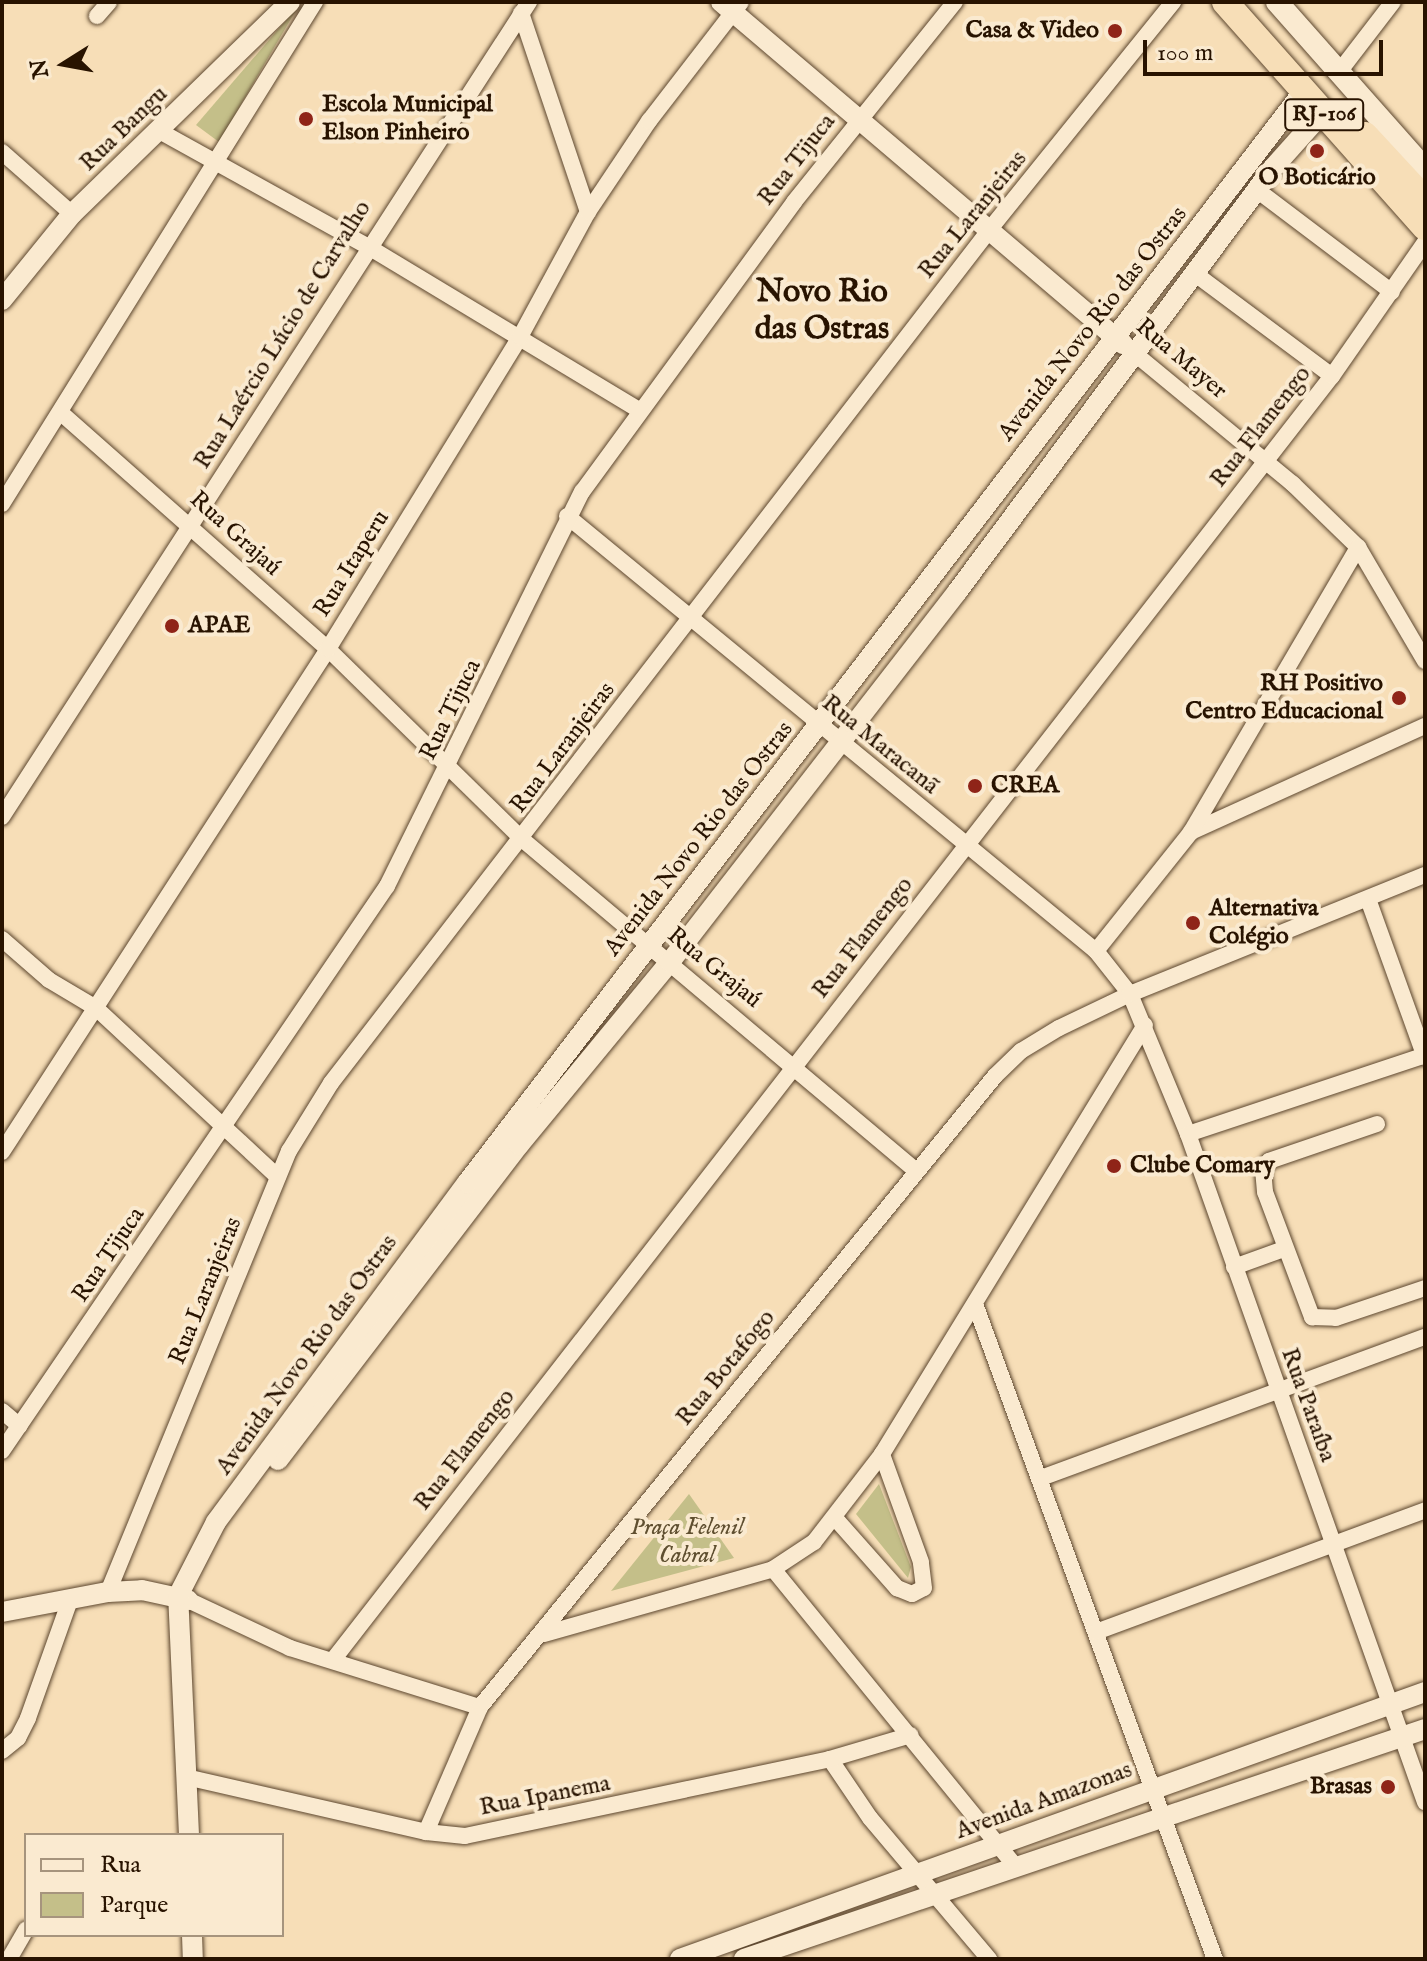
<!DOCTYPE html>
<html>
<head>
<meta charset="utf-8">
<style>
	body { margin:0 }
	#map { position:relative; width:1427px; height:1961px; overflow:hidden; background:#f7deb7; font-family:"IM FELL English",serif }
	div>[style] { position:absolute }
	.green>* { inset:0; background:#c4bf89 }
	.roads { filter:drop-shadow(0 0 2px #5c462e) drop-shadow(0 0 2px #5c462e) }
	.minor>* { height:16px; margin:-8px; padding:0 8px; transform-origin:8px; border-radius:8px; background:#faead0 }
	.tertiary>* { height:20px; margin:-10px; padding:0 10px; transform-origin:10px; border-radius:10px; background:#faead0 }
	.secondary>* { height:22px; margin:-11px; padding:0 11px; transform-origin:11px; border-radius:11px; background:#faead0 }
	.trunk>* { height:26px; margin:-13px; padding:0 13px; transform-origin:13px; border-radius:13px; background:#f7deb7 }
	.dots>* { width:22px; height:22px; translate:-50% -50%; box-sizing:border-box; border:4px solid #faead0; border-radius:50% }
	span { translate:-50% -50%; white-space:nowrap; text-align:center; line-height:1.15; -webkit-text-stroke:8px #faead0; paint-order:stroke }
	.shield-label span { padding:2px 6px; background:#faead0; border:2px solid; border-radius:6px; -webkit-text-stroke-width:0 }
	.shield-label { font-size:22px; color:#281300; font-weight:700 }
	.poi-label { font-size:24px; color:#281300; font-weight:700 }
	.right { translate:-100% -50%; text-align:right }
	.left { translate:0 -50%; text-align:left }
	.street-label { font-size:24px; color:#281300 }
	.park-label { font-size:24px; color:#5f4f30; font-style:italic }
	.district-label { font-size:32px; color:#281300; font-weight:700 }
	.frame { position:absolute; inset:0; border:4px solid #281300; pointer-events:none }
	.legend { position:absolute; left:24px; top:1833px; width:260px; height:104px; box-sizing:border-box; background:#faead0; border:2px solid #a6947d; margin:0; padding:10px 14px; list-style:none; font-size:24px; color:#281300 }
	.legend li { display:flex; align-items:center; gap:16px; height:40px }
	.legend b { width:40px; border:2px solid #a6947d }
	.north { position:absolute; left:24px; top:24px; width:80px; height:80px; -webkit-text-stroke:6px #faead0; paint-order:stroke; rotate:259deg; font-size:22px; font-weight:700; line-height:32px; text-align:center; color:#281300 }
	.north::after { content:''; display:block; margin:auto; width:28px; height:36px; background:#281300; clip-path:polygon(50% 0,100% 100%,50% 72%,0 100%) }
	.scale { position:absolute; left:1143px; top:40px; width:240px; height:36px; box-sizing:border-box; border:4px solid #281300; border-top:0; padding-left:10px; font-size:24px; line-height:28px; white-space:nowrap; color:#281300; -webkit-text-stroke:6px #faead0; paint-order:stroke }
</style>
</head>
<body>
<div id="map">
	<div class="green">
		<div style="clip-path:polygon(299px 5px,219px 142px,196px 125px)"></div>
		<div style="clip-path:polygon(879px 1484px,911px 1567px,908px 1578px,856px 1514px)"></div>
		<div style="clip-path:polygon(689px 1494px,734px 1558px,611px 1591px)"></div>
	</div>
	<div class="roads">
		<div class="minor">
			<div style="left:521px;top:13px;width:210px;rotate:71.4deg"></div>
			<div style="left:97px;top:16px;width:18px;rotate:-49deg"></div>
			<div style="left:1339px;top:72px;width:88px;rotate:-52.4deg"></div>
			<div style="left:161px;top:132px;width:235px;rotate:29deg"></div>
			<div style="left:367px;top:246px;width:319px;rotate:31.1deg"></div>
			<div style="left:2px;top:152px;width:94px;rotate:41.5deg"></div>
			<div style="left:1257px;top:190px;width:169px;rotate:37.1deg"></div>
			<div style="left:1194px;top:273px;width:172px;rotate:36.7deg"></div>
			<div style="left:1134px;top:353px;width:206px;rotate:39.5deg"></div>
			<div style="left:1293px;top:484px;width:91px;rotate:44.1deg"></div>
			<div style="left:1358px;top:547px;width:132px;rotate:59.6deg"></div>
			<div style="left:60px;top:412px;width:358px;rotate:41.5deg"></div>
			<div style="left:328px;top:649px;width:273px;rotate:44.4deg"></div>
			<div style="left:523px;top:840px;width:512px;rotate:40.09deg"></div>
			<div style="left:2px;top:504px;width:592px;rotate:-58.06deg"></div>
			<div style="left:567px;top:516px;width:685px;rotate:39.43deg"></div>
			<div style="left:1096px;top:951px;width:55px;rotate:51.7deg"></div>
			<div style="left:1130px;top:994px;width:152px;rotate:67.5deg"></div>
			<div style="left:1188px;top:1134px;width:709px;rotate:70.47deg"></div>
			<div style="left:2px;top:817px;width:971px;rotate:-57.11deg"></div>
			<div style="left:1191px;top:832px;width:257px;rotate:-24.4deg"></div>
			<div style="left:1368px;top:899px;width:168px;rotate:70.2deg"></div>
			<div style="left:2px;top:939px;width:62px;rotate:41.1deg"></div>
			<div style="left:49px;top:980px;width:55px;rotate:30.8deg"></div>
			<div style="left:96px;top:1008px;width:248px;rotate:42.9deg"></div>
			<div style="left:1096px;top:951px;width:152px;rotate:-51.4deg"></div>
			<div style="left:1191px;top:832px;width:330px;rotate:-59.6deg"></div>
			<div style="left:1377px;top:1124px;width:114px;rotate:161.1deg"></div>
			<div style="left:1269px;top:1161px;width:10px;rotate:127deg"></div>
			<div style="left:1263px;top:1169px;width:23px;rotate:85deg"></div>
			<div style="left:1265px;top:1192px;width:134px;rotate:69.4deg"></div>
			<div style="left:1312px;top:1317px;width:24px;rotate:2deg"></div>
			<div style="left:1336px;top:1318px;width:94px;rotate:-18.6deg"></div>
			<div style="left:1188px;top:1134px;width:250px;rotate:-18.4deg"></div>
			<div style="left:2px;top:1152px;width:599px;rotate:-57.05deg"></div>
			<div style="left:328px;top:649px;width:366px;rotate:-58.4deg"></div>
			<div style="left:520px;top:337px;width:142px;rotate:-61.5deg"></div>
			<div style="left:588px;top:212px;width:110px;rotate:-56.2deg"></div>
			<div style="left:649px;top:121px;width:150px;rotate:-52.3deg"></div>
			<div style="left:1234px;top:1267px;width:53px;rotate:-19.8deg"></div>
			<div style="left:975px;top:1304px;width:698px;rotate:69.88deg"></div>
			<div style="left:2px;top:1411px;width:23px;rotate:40deg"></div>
			<div style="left:2px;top:1451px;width:684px;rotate:-55.73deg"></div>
			<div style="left:387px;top:886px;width:440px;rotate:-63.7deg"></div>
			<div style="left:582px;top:492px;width:359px;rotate:-53.8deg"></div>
			<div style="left:794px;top:202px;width:257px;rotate:-51.2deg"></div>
			<div style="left:1041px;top:1478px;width:409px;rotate:-20.2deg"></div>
			<div style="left:835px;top:1518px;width:94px;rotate:48.5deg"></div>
			<div style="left:897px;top:1588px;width:16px;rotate:22deg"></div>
			<div style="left:912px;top:1594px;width:13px;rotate:-27deg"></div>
			<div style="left:924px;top:1588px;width:26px;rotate:-97deg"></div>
			<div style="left:921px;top:1562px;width:115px;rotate:-109.9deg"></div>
			<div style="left:773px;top:1569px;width:385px;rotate:50.8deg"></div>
			<div style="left:108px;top:1592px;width:477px;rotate:-67.7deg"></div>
			<div style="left:289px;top:1151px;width:80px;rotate:-58.3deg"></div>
			<div style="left:331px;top:1083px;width:1079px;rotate:-52.34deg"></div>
			<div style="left:990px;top:229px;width:292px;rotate:-51.1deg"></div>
			<div style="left:192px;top:1602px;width:108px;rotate:25.1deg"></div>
			<div style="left:290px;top:1648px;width:199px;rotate:17.3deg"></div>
			<div style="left:1096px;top:1632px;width:351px;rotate:-20.3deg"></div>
			<div style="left:544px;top:1634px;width:238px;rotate:-15.8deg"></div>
			<div style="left:773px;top:1569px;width:49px;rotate:-33.4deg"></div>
			<div style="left:814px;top:1542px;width:111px;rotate:-52.3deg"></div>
			<div style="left:882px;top:1454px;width:503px;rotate:-58.49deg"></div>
			<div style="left:333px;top:1660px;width:1627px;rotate:-52.12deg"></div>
			<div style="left:1332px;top:376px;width:163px;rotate:-55.2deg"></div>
			<div style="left:2px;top:1751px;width:21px;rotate:-39deg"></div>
			<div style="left:18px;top:1738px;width:22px;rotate:-63deg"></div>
			<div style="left:28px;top:1718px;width:122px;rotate:-70.4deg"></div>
			<div style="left:830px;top:1759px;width:71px;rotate:55.9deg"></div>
			<div style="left:870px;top:1818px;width:185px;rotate:49.8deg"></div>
			<div style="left:186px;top:1777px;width:246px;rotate:12.9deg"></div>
			<div style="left:426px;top:1832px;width:39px;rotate:6deg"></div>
			<div style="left:465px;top:1836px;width:373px;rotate:-11.9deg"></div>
			<div style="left:830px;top:1759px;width:84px;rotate:-16.5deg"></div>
			<div style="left:426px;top:1832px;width:136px;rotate:-66.6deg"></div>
			<div style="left:480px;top:1707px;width:814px;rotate:-50.78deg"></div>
			<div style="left:995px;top:1076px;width:36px;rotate:-44deg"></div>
			<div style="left:1021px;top:1051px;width:44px;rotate:-31.2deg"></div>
			<div style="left:1059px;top:1028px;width:79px;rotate:-25.6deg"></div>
			<div style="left:1130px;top:994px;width:318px;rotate:-22deg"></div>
			<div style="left:9px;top:1959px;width:34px;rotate:-60deg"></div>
		</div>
		<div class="tertiary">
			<div style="left:721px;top:2px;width:528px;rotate:40.39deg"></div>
			<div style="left:2px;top:300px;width:111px;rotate:-50.9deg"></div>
			<div style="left:72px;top:214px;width:304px;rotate:-44.2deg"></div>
			<div style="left:278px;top:1460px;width:397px;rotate:-52.6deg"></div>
			<div style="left:519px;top:1145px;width:237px;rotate:-50.5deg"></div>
			<div style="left:670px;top:962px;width:468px;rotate:-52.2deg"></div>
			<div style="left:957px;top:592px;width:529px;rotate:-53.3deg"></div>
			<div style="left:1273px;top:168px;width:74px;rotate:-48.3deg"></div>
			<div style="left:2px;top:1612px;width:108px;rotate:-10.7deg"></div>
			<div style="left:108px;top:1592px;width:34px;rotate:-3deg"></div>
			<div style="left:142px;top:1590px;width:47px;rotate:12.3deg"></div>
			<div style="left:189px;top:1835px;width:239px;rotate:-92.6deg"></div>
			<div style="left:178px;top:1596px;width:83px;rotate:-62.8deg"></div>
			<div style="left:216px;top:1522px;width:422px;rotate:-53.5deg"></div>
			<div style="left:467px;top:1183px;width:1374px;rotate:-52.54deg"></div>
			<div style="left:192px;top:1935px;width:24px;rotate:88deg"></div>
			<div style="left:680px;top:1959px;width:791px;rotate:-19.72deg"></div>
			<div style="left:744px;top:1959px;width:719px;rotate:-18.66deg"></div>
		</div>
		<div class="secondary">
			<div style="left:1277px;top:2px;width:223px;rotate:48.5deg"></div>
		</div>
		<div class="trunk">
			<div style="left:1225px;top:2px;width:301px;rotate:48.4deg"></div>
			<div style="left:1365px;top:135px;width:88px;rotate:47.3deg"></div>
		</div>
	</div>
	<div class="dots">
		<div style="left:1115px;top:31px;background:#8f2418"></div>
		<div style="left:306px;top:119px;background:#8f2418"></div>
		<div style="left:1317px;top:151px;background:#8f2418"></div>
		<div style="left:172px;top:626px;background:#8f2418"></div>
		<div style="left:1399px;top:698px;background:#8f2418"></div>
		<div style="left:975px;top:786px;background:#8f2418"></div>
		<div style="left:1193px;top:923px;background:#8f2418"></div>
		<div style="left:1114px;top:1166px;background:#8f2418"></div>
		<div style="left:1388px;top:1787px;background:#8f2418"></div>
	</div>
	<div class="shield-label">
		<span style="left:1324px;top:115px">RJ-106</span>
	</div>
	<div class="poi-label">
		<span class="right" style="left:1099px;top:31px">Casa &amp; Video</span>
		<span class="left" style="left:322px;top:119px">Escola Municipal<br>Elson Pinheiro</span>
		<span style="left:1317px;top:178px">O Boticário</span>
		<span class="left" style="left:188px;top:626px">APAE</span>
		<span class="right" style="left:1383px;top:698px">RH Positivo<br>Centro Educacional</span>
		<span class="left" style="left:991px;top:786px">CREA</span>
		<span class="left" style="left:1209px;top:923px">Alternativa<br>Colégio</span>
		<span class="left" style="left:1130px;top:1166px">Clube Comary</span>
		<span class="right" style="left:1372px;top:1787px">Brasas</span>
	</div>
	<div class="street-label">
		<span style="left:124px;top:129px;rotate:-44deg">Rua Bangu</span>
		<span style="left:797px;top:160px;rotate:-52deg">Rua Tijuca</span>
		<span style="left:973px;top:215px;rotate:-51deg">Rua Laranjeiras</span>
		<span style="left:1093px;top:324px;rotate:-52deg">Avenida Novo Rio das Ostras</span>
		<span style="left:283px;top:335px;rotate:-58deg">Rua Laércio Lúcio de Carvalho</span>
		<span style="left:1181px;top:359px;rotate:40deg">Rua Mayer</span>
		<span style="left:1261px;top:427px;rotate:-52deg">Rua Flamengo</span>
		<span style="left:235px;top:534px;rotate:42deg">Rua Grajaú</span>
		<span style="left:352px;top:564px;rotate:-58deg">Rua Itaperu</span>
		<span style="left:451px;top:710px;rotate:-64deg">Rua Tijuca</span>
		<span style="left:880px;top:745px;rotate:39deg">Rua Maracanã</span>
		<span style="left:563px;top:748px;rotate:-53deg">Rua Laranjeiras</span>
		<span style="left:699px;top:839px;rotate:-52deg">Avenida Novo Rio das Ostras</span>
		<span style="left:863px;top:938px;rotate:-52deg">Rua Flamengo</span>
		<span style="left:714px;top:968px;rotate:39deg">Rua Grajaú</span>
		<span style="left:109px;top:1255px;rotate:-56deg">Rua Tijuca</span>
		<span style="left:206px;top:1291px;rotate:-68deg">Rua Laranjeiras</span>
		<span style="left:307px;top:1355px;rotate:-54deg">Avenida Novo Rio das Ostras</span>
		<span style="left:726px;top:1368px;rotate:-51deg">Rua Botafogo</span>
		<span style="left:1308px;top:1405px;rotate:70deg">Rua Paraíba</span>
		<span style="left:465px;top:1450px;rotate:-52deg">Rua Flamengo</span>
		<span style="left:545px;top:1796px;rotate:-11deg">Rua Ipanema</span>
		<span style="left:1044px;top:1801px;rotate:-20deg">Avenida Amazonas</span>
	</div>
	<div class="park-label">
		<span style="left:687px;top:1542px">Praça Felenil<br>Cabral</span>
	</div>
	<div class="district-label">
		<span style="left:822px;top:312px">Novo Rio<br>das Ostras</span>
	</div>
	<div class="frame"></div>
	<ul class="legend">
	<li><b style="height:10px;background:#faead0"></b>Rua</li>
	<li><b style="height:22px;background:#c4bf89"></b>Parque</li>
	</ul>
	<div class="north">N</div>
	<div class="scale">100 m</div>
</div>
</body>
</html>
